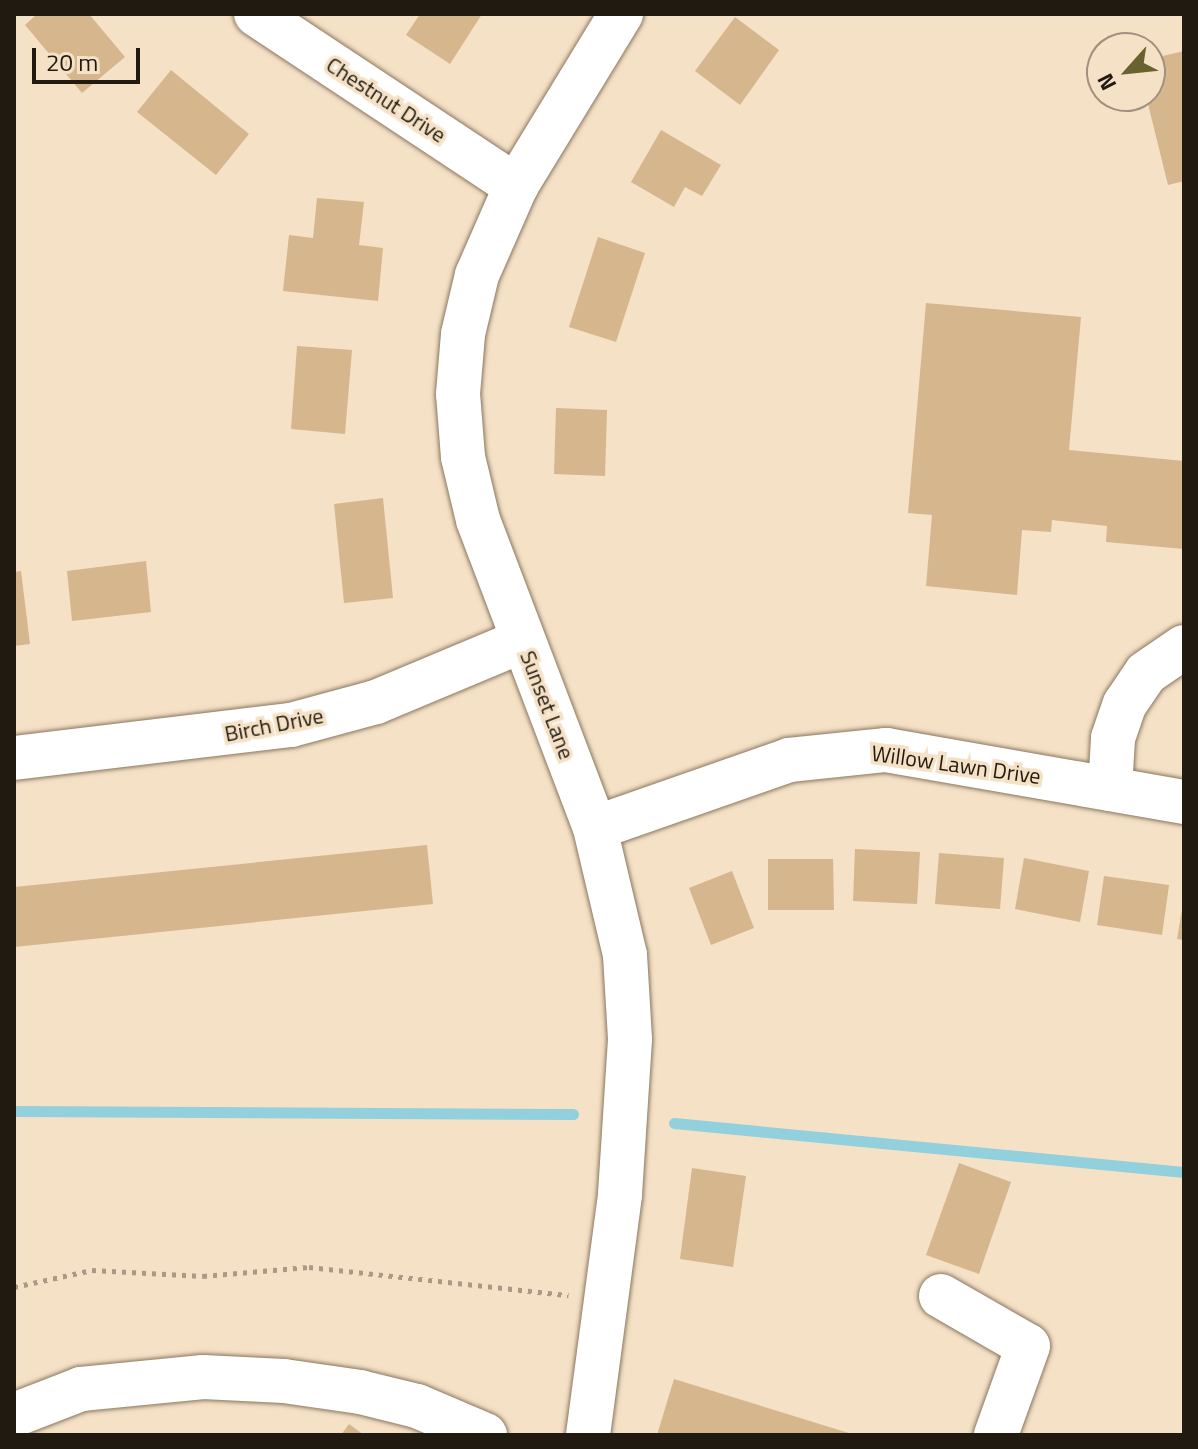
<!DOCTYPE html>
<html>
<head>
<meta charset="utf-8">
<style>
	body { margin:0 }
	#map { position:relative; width:1198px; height:1449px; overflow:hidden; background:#f5e1c6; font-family:"Titillium Web",sans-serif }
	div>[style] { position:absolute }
	.stream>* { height:11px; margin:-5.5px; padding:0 5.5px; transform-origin:5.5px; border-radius:5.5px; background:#92d0dd }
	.building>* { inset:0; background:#d6b68d }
	.path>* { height:5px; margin-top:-2.5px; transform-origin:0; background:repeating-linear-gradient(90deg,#a99985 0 4px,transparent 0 10px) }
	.roads { filter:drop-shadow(0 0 2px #8a7760) drop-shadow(0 0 2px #8a7760) }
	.minor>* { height:44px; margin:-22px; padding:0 22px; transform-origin:22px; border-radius:22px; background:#fff }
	span { translate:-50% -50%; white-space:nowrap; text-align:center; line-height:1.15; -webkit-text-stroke:7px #f5e1c6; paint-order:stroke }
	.street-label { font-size:22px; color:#211a11 }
	.frame { position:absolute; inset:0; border:16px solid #211a11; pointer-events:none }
	.north { position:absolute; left:1086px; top:32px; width:80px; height:80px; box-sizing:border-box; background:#f5e1c6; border:2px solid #a0917e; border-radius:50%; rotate:243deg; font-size:22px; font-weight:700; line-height:32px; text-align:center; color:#211a11 }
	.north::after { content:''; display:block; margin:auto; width:28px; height:36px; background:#69622e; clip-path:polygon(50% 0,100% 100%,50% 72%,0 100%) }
	.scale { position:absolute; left:32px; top:48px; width:108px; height:36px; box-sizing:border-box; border:4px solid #211a11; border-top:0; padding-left:10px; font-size:24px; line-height:28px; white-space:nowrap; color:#211a11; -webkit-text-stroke:6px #f5e1c6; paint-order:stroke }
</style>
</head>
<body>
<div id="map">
	<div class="stream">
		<div style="left:14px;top:1111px;width:559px;rotate:0.31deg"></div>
		<div style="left:674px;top:1123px;width:512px;rotate:5.49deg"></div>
	</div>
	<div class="building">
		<div style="clip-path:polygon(37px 14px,89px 14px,125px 57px,82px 93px,25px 25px)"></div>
		<div style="clip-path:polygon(420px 14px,482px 14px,450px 64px,406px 35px)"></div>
		<div style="clip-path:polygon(735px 17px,779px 50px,740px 105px,695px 71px)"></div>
		<div style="clip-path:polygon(1184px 51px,1184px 181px,1168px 185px,1146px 96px,1150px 96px,1150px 59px)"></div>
		<div style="clip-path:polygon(171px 70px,249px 134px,216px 175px,137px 112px)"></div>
		<div style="clip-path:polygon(661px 130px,721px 165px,702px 196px,685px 187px,674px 207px,631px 182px)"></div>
		<div style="clip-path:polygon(317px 198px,364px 202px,359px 245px,383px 248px,378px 301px,283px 291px,289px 235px,313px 238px)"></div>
		<div style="clip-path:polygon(598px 237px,645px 253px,616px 342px,569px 327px)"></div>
		<div style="clip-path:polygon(926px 303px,1081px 317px,1069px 450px,1184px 461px,1184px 549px,1106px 542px,1107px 526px,1052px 520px,1051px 532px,1022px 530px,1017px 595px,926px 586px,932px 515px,908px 513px)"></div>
		<div style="clip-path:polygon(297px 346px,352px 350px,345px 434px,291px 429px)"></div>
		<div style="clip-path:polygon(556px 408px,607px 410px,605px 476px,554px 474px)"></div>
		<div style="clip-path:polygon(383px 498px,393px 598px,344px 603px,334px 504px)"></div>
		<div style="clip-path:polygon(146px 561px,151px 612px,72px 621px,67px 571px)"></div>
		<div style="clip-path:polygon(21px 571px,30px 644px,14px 646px,14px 572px)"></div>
		<div style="clip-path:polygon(427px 845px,433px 904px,14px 947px,14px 887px)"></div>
		<div style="clip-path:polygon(855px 849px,920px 852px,917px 904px,853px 901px)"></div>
		<div style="clip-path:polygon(939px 853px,1004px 858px,1000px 909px,935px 904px)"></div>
		<div style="clip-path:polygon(1024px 858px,1089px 871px,1080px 922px,1015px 909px)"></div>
		<div style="clip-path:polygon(768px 859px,833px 859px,834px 910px,768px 910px)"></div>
		<div style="clip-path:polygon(732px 871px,754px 928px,711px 945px,689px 888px)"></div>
		<div style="clip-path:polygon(1104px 876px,1169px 885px,1162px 935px,1097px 925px)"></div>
		<div style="clip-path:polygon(1182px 910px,1184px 910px,1184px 940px,1177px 939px)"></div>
		<div style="clip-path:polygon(959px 1163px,1011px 1182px,979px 1274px,926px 1255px)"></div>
		<div style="clip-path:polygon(692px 1168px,746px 1176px,733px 1267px,680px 1259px)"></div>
		<div style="clip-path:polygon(674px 1379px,852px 1434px,852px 1435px,657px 1435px)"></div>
		<div style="clip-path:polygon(349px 1424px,364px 1435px,341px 1435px)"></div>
	</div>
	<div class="path">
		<div style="left:14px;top:1287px;width:80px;rotate:-12.3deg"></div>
		<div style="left:92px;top:1270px;width:111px;rotate:3.1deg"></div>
		<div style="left:203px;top:1276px;width:106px;rotate:-4.9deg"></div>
		<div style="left:309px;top:1267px;width:261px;rotate:6.2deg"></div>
	</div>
	<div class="roads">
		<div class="minor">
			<div style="left:256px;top:14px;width:312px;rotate:33.5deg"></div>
			<div style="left:14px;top:758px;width:279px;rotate:-6.8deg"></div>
			<div style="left:291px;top:725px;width:88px;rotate:-15.1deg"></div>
			<div style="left:376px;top:702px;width:158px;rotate:-22.7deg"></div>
			<div style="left:1110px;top:789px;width:51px;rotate:-86.6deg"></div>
			<div style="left:1113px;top:738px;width:36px;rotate:-71deg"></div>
			<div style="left:1125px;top:704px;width:37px;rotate:-56deg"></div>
			<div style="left:1146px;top:673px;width:46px;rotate:-34.4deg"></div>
			<div style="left:595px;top:828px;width:206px;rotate:-19.3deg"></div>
			<div style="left:789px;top:760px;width:98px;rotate:-5.9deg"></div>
			<div style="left:886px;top:750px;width:303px;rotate:9.9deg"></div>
			<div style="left:941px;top:1296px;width:100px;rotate:29.9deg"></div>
			<div style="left:1028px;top:1346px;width:95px;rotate:109.8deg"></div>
			<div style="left:14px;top:1415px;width:72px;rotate:-21.2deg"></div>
			<div style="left:81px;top:1389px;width:123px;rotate:-5.6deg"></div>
			<div style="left:203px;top:1377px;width:81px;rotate:2.8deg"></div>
			<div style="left:284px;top:1381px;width:77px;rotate:8.2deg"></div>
			<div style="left:360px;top:1392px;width:59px;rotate:13.8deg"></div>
			<div style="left:417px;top:1406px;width:74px;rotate:23.1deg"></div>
			<div style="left:588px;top:1435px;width:243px;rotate:-82.4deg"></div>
			<div style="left:620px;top:1194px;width:155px;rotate:-86.3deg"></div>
			<div style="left:630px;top:1039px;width:84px;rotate:-93.4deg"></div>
			<div style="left:625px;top:955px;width:130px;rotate:-103.3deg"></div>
			<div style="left:595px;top:828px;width:329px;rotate:-110.8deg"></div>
			<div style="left:478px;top:520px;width:65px;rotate:-103.4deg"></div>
			<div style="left:463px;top:457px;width:63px;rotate:-94.5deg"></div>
			<div style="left:458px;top:394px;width:60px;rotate:-85.2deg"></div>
			<div style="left:463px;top:334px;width:61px;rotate:-76.7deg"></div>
			<div style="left:477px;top:275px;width:97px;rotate:-66.3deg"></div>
			<div style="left:516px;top:186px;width:202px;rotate:-58.6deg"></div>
		</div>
	</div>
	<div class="street-label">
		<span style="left:386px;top:100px;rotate:33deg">Chestnut Drive</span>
		<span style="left:547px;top:705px;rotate:69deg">Sunset Lane</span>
		<span style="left:274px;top:725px;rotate:-11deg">Birch Drive</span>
		<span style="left:956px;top:765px;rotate:8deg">Willow Lawn Drive</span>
	</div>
	<div class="frame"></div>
	<div class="north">N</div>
	<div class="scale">20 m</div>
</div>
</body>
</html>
